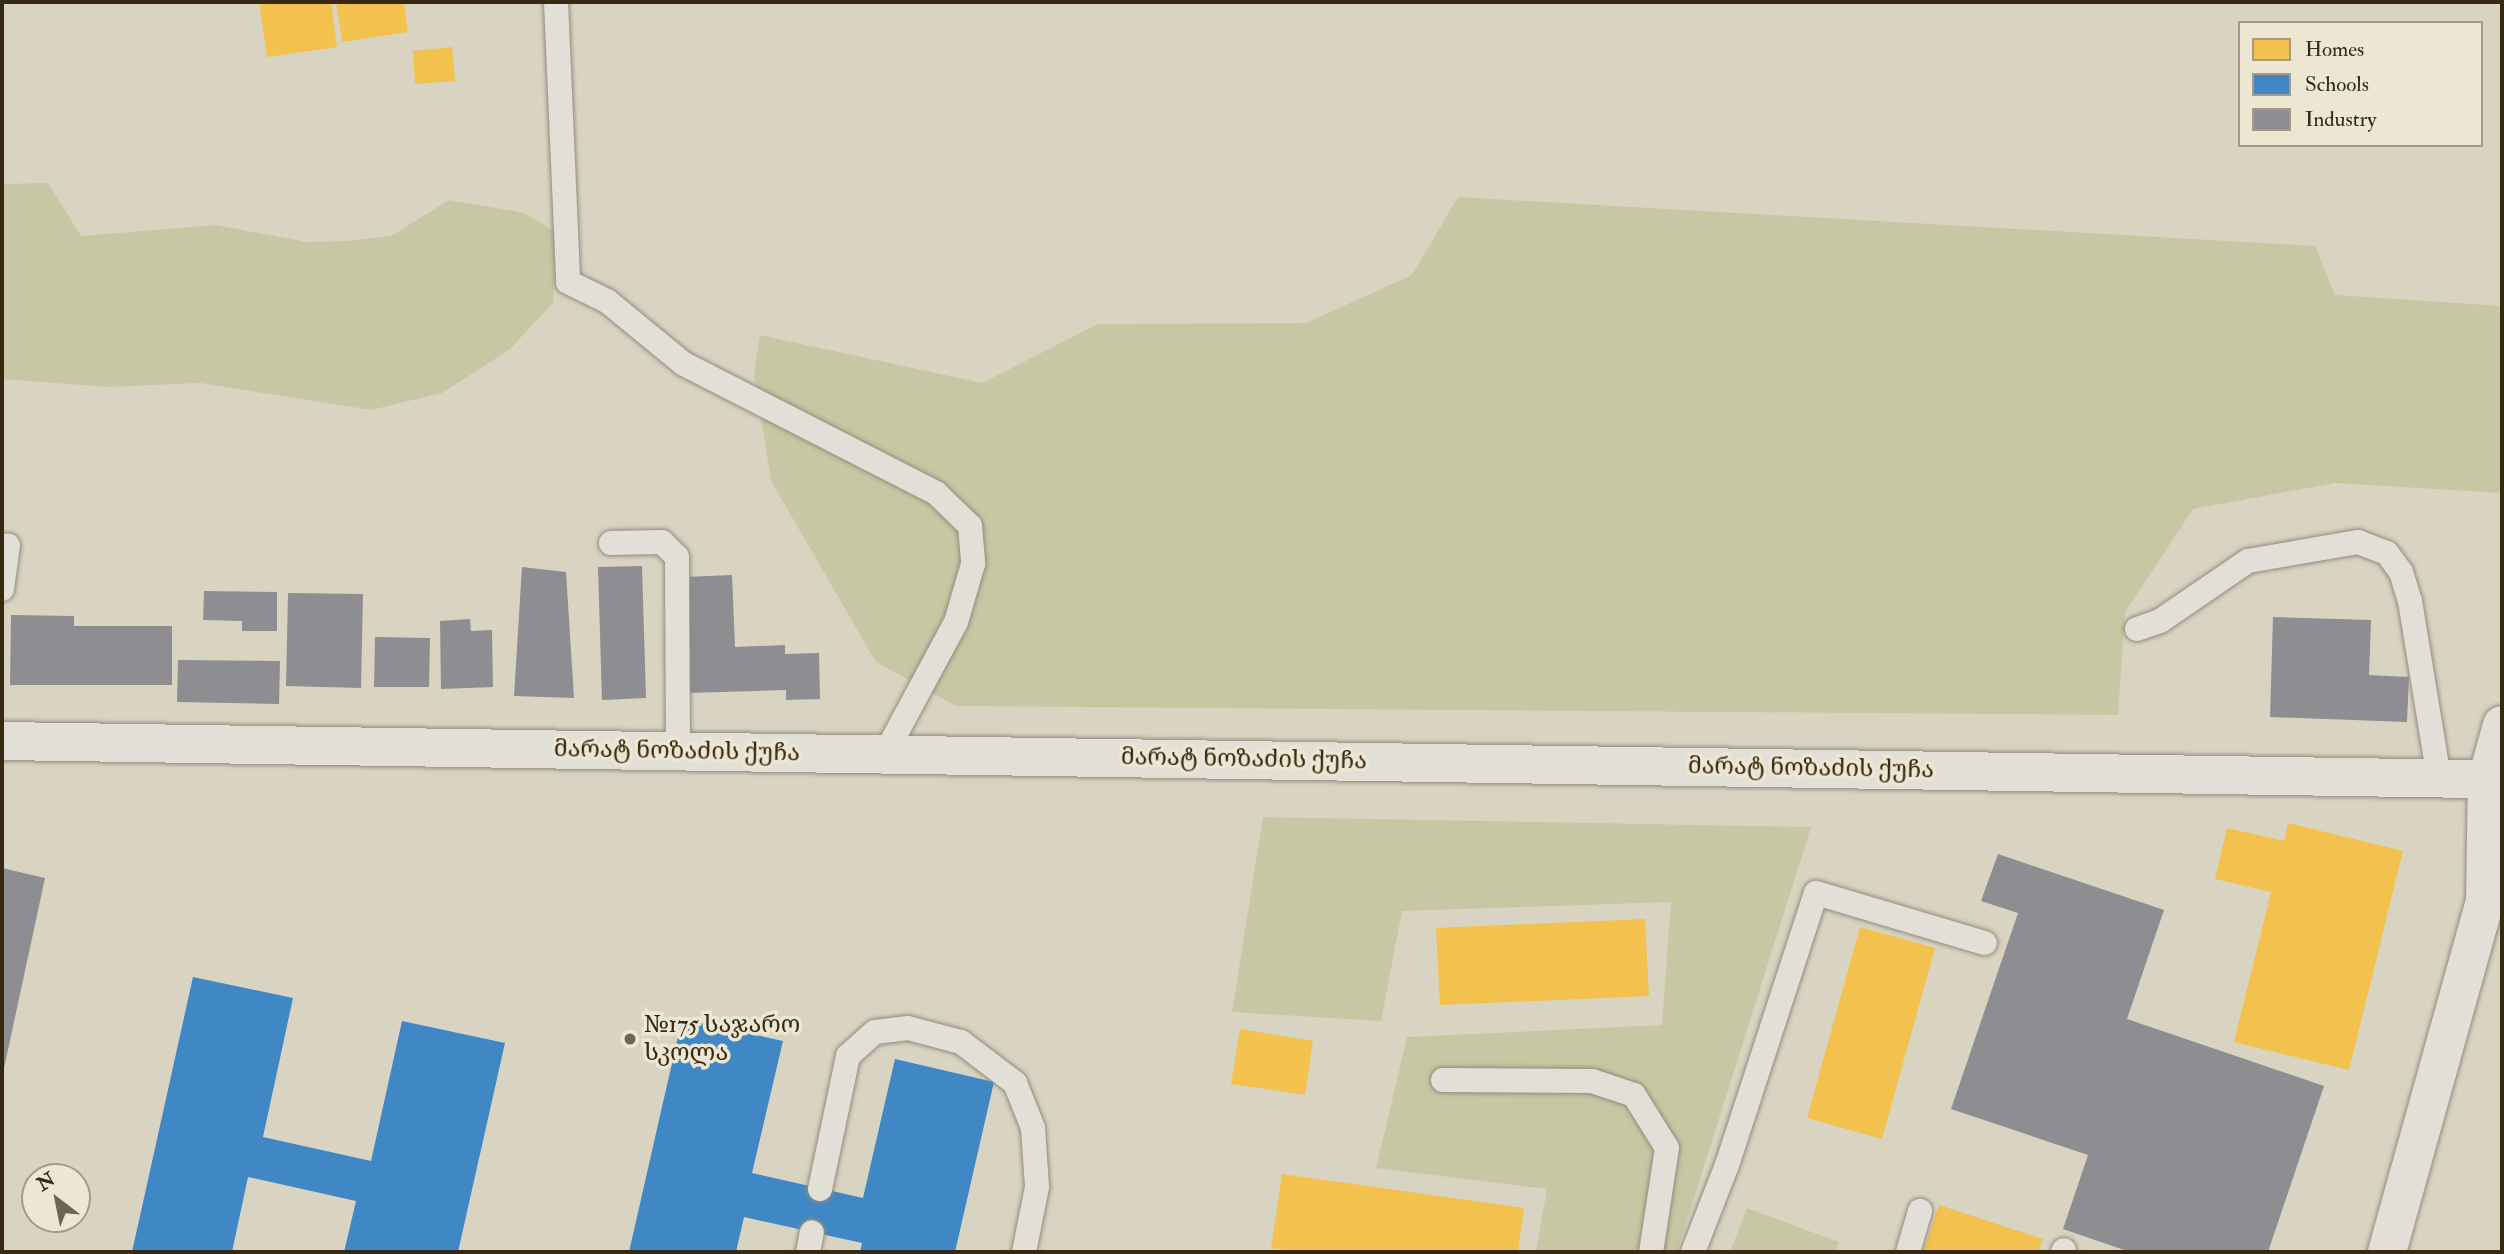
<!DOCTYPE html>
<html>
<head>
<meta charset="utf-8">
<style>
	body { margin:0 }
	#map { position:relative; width:2504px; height:1254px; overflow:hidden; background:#d9d4c2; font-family:"IM FELL Double Pica","Noto Serif Georgian",serif }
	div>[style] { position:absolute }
	.green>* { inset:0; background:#c8c7a3 }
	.homes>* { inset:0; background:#f2c14e }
	.schools>* { inset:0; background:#3f88c5 }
	.industry>* { inset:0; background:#8d8d92 }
	.roads { filter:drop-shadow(0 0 2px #918c7f) drop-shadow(0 0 2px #918c7f) }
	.lane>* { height:24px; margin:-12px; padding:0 12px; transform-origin:12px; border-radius:12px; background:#e2dfd6 }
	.secondary>* { height:38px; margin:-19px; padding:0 19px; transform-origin:19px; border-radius:19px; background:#e2dfd6 }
	.dots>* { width:19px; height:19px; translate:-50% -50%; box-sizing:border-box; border:4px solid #ece6d2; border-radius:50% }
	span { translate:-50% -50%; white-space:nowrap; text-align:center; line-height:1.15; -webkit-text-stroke:7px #ece6d2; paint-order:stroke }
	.street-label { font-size:24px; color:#372812 }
	.poi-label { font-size:24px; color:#372812 }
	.left { translate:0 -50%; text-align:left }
	.frame { position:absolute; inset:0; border:4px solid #372812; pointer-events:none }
	.legend { position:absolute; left:2238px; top:21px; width:245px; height:126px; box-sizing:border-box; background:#ece6d2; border:2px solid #a49a85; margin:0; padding:9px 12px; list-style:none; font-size:21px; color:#372812 }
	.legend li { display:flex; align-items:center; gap:14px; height:35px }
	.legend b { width:35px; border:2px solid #a49a85 }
	.north { position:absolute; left:21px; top:1163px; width:70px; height:70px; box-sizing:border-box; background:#ece6d2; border:2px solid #a49a85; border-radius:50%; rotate:328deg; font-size:19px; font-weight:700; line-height:28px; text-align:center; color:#372812 }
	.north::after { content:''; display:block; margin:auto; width:24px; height:32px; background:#706450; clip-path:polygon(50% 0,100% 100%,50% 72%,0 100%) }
</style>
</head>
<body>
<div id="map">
	<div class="green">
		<div style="clip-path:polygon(48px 183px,81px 236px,216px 225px,307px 242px,347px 241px,391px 236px,449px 200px,525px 213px,557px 233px,553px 303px,509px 350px,442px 393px,371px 410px,200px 383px,108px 387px,2px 379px,2px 184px)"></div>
		<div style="clip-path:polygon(1458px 197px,2315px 246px,2335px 295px,2502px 306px,2502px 493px,2335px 483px,2193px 509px,2125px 612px,2118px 715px,956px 706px,876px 662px,771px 481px,754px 374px,760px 335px,982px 383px,1098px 324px,1306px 323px,1412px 275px)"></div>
		<div style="clip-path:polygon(1263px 817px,1811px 827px,1677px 1252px,1536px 1252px,1547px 1189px,1376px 1168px,1407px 1037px,1662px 1025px,1671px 902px,1402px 911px,1381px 1021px,1232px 1012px)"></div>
		<div style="clip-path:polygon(1747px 1208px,1839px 1242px,1835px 1252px,1730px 1252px)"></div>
	</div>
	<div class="homes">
		<div style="clip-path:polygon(259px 2px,331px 2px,337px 47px,267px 57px)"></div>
		<div style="clip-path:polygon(336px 2px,404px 2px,408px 32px,342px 42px)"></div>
		<div style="clip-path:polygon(452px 47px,455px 81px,415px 84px,413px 51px)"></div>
		<div style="clip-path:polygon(2288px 823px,2403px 851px,2349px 1070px,2234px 1042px,2271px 892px,2215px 879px,2227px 828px,2284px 841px)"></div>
		<div style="clip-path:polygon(1645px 919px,1649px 996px,1440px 1005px,1436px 928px)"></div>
		<div style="clip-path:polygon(1860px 927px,1935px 948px,1882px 1139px,1807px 1118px)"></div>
		<div style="clip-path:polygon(1240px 1029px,1313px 1041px,1305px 1095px,1231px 1084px)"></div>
		<div style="clip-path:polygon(1282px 1174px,1524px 1208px,1518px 1252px,1303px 1252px,1271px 1248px)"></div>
		<div style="clip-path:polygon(1939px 1205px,2043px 1239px,2038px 1252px,1923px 1252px)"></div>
	</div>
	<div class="schools">
		<div style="clip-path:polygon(193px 977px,293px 998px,263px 1137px,371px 1161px,402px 1021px,505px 1043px,458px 1252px,344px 1252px,356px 1201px,248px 1177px,232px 1252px,132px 1252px)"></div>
		<div style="clip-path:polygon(682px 1019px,783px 1041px,752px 1173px,863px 1198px,895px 1059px,994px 1082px,955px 1252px,860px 1252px,862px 1243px,744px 1217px,736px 1252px,629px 1252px)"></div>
	</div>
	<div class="industry">
		<div style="clip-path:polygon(642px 566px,646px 698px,602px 700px,598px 567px)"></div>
		<div style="clip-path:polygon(522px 567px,566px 572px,574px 698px,514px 696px)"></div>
		<div style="clip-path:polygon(732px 575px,735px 647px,785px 645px,785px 654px,819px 653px,820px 699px,786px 700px,786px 690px,688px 693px,684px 577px)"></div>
		<div style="clip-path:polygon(204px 591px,277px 592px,277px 631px,242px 631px,242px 621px,203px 620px)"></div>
		<div style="clip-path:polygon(288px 593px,363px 594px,361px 688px,286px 686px)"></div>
		<div style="clip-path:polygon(11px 615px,74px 616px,74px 626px,172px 626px,172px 685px,10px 685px)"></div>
		<div style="clip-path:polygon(2273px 617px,2371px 620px,2369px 675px,2409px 677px,2407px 722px,2270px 717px)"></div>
		<div style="clip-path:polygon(470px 619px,471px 631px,492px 630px,493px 687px,441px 689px,440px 621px)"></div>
		<div style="clip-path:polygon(375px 637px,430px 638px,429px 687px,374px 687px)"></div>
		<div style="clip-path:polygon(178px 660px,280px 661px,279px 704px,177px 702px)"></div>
		<div style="clip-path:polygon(1998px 854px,2164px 910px,2127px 1019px,2324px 1086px,2268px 1252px,2130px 1252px,2063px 1229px,2088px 1155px,1951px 1109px,2018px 913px,1981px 901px)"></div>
		<div style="clip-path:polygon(2px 868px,45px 878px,3px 1073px,2px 1073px)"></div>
	</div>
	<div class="roads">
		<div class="lane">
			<div style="left:556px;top:2px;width:280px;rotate:87.5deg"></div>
			<div style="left:568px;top:282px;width:43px;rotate:26deg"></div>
			<div style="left:607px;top:301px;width:99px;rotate:39.3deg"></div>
			<div style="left:684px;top:364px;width:283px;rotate:27.1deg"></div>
			<div style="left:936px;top:493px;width:47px;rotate:44.1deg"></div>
			<div style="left:970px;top:526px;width:38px;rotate:85deg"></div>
			<div style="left:973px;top:564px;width:60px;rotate:106.3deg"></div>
			<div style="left:956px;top:622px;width:150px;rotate:118.3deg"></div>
			<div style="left:611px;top:543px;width:51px;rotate:-1.1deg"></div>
			<div style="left:662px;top:542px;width:21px;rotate:45deg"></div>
			<div style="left:677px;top:557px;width:195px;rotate:89.7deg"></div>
			<div style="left:2px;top:589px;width:44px;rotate:-82.2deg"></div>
			<div style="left:2137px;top:629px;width:24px;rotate:-19deg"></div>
			<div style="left:2160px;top:621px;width:107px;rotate:-34.3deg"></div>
			<div style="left:2248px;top:561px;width:112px;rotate:-9.8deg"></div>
			<div style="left:2358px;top:542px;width:31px;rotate:21deg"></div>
			<div style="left:2387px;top:553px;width:24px;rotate:54deg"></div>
			<div style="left:2401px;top:572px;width:30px;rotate:73deg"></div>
			<div style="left:2410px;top:601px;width:179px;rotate:80.7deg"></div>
			<div style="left:1443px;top:1080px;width:149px;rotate:0.4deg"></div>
			<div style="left:1592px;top:1081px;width:44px;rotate:18.4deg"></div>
			<div style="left:1634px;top:1095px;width:62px;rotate:58.1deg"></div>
			<div style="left:1667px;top:1148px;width:105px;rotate:98.7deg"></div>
			<div style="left:820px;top:1189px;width:136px;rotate:-78.1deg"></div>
			<div style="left:848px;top:1056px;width:36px;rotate:-42deg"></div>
			<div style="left:875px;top:1032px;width:33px;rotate:-7deg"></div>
			<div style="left:908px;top:1028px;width:55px;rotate:14.8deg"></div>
			<div style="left:961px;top:1042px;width:68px;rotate:37.2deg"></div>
			<div style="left:1015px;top:1083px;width:48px;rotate:68.2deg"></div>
			<div style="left:1033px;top:1128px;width:59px;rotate:86.1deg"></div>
			<div style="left:1037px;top:1187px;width:66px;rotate:101.3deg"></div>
			<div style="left:808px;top:1252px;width:20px;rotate:-79deg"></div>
			<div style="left:1693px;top:1252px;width:93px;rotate:-68.7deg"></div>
			<div style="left:1727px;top:1165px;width:286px;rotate:-71.9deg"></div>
			<div style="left:1816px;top:893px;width:176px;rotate:16.5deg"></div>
			<div style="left:1908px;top:1252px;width:43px;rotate:-73.7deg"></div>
			<div style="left:2063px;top:1252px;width:2px;rotate:-63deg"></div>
		</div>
		<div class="secondary">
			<div style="left:2px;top:741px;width:2485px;rotate:0.88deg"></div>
			<div style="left:2387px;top:1252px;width:365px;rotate:-74.4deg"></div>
			<div style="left:2485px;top:900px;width:121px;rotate:-89.1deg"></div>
			<div style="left:2487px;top:779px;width:56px;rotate:-74.5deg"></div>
		</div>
	</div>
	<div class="dots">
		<div style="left:630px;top:1039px;background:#706450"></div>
	</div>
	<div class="street-label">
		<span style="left:677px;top:751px;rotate:1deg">მარატ ნოზაძის ქუჩა</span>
		<span style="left:1244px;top:759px;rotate:1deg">მარატ ნოზაძის ქუჩა</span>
		<span style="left:1811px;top:768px;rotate:1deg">მარატ ნოზაძის ქუჩა</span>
	</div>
	<div class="poi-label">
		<span class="left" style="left:644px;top:1039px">№175 საჯარო<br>სკოლა</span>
	</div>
	<div class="frame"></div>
	<ul class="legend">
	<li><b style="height:19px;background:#f2c14e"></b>Homes</li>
	<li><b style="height:19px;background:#3f88c5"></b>Schools</li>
	<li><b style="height:19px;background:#8d8d92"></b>Industry</li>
	</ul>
	<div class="north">N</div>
</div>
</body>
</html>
